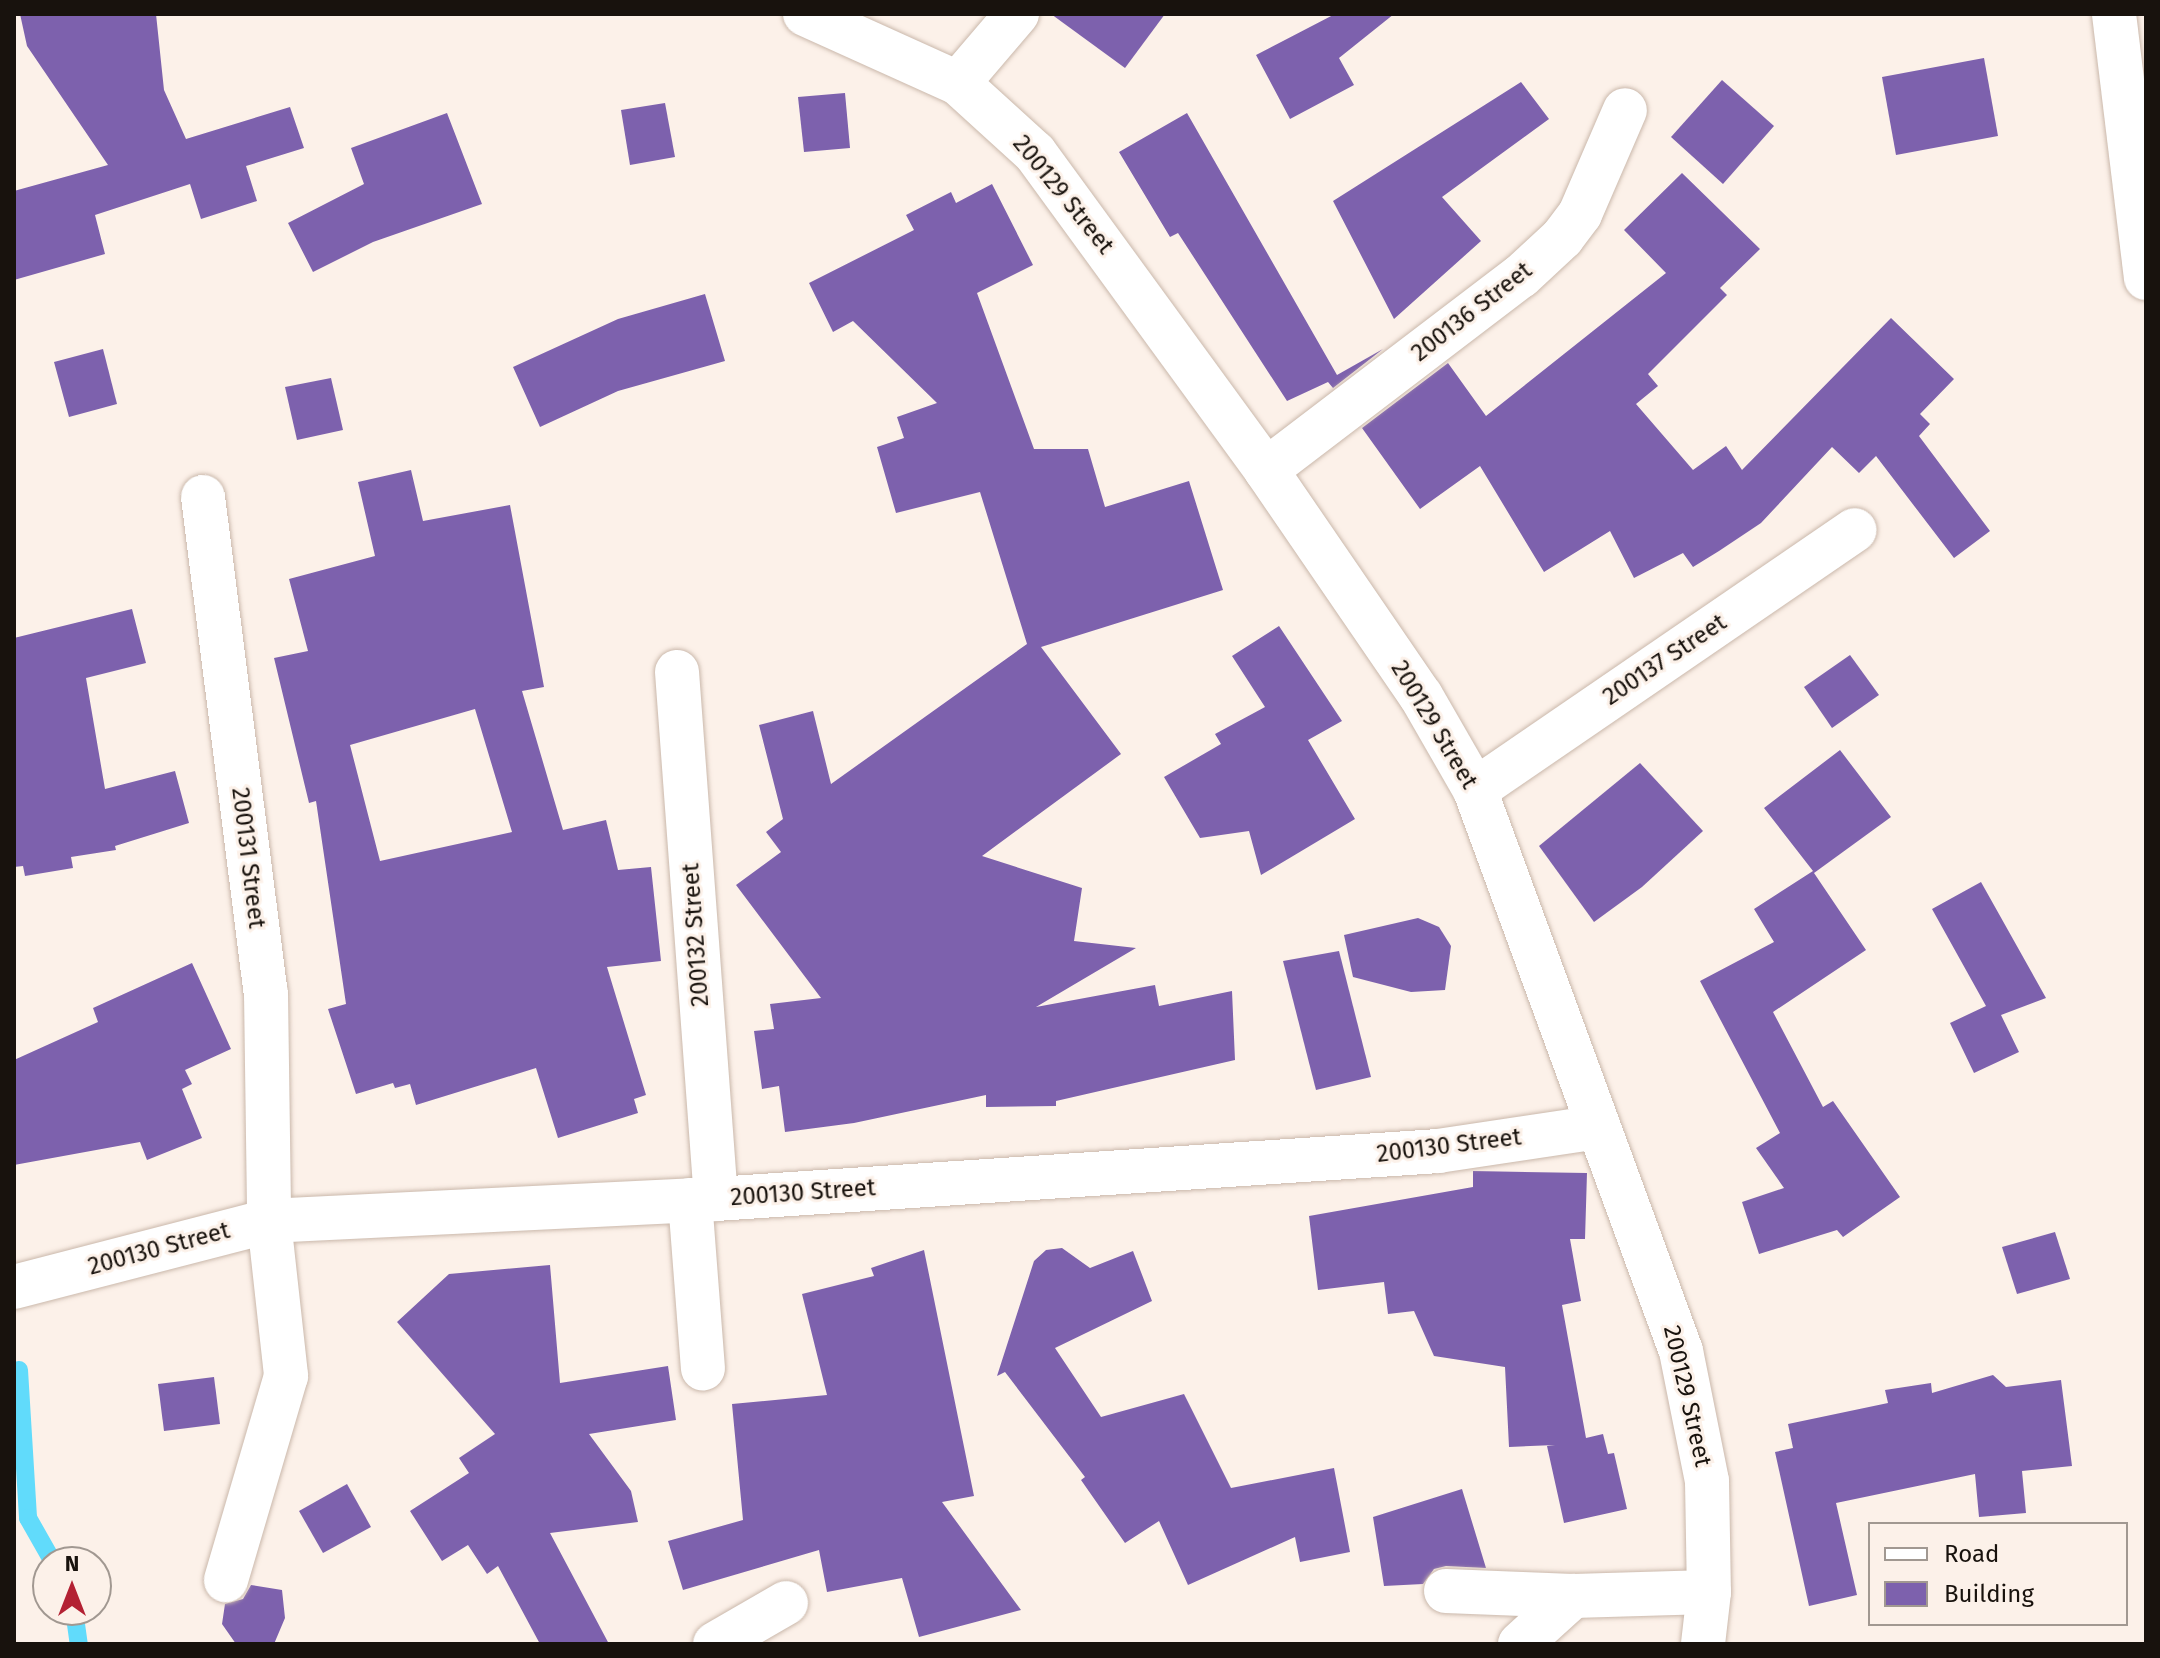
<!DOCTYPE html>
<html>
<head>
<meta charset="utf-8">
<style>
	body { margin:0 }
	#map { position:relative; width:2160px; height:1658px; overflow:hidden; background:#fcf1e9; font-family:"Fira Sans",sans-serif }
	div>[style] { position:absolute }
	.stream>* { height:18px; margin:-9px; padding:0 9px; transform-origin:9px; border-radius:9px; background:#61dbfb }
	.building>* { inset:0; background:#7d61ad }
	.roads { filter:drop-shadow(0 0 2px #cab8ab) drop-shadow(0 0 2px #cab8ab) }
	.minor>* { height:44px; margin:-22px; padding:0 22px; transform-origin:22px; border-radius:22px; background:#fff }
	span { translate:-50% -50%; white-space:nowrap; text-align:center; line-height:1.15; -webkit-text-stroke:6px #fcf1e9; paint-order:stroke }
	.street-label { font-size:24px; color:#18120d }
	.frame { position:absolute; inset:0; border:16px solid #18120d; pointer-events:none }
	.legend { position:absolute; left:1868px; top:1522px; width:260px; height:104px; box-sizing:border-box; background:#fcf1e9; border:2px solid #a19891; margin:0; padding:10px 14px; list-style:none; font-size:24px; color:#18120d }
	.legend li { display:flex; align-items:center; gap:16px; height:40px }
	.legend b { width:40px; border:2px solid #a19891 }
	.north { position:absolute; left:32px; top:1546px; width:80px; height:80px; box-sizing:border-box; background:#fcf1e9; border:2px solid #a19891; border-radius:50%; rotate:0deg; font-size:22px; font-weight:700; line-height:32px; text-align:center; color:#18120d }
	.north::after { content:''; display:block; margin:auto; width:28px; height:36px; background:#b32133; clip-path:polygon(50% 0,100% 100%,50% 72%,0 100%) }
</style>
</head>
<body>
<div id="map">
	<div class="stream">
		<div style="left:19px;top:1370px;width:148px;rotate:86.5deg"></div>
		<div style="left:28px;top:1518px;width:51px;rotate:60.4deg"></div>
		<div style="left:74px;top:1610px;width:34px;rotate:82deg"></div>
	</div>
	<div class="building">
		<div style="clip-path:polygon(20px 14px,156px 14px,164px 90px,186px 139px,290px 107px,304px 148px,246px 166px,257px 201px,201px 219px,190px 184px,95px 215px,105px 254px,14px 280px,14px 191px,108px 165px,27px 46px)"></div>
		<div style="clip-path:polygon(1051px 14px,1165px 14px,1125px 68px)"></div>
		<div style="clip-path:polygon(1335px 14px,1394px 14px,1339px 58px,1354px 85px,1290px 119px,1256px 55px)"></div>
		<div style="clip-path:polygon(1984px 58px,1998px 136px,1896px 155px,1882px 77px)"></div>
		<div style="clip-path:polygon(1722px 80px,1774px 126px,1723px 184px,1671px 137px)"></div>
		<div style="clip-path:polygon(1521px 82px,1549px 119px,1442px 197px,1481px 241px,1394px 319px,1333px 201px)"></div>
		<div style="clip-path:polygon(845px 93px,850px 148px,804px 152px,798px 97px)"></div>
		<div style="clip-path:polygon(665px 103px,675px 157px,630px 165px,621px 110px)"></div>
		<div style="clip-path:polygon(447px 113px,482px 204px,373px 242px,313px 272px,288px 223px,364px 184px,351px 148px)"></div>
		<div style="clip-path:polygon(1187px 113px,1337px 375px,1383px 349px,1333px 388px,1328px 382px,1287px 401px,1178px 233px,1170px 237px,1119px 152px)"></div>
		<div style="clip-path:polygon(1682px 173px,1760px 249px,1720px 288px,1727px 295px,1648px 374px,1658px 386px,1636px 404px,1693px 470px,1726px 446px,1742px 470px,1891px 318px,1954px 379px,1920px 414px,1930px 424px,1919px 436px,1990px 531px,1954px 558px,1876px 456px,1859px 473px,1832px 447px,1761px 523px,1719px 551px,1693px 567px,1683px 553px,1634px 578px,1610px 531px,1544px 572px,1480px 466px,1420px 509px,1362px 428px,1448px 363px,1486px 416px,1666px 273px,1624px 230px)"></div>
		<div style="clip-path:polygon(992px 184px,1033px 265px,977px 293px,1034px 449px,1088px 449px,1105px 507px,1189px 481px,1223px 590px,1041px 647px,1121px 754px,982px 856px,1082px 888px,1074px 941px,1136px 948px,1036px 1007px,1155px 985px,1159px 1006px,1232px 991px,1235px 1060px,1056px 1101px,1056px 1106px,986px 1107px,986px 1095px,854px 1123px,785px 1132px,779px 1086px,762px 1089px,754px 1031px,774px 1029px,770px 1004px,821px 998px,736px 885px,781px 852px,766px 832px,783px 819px,759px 725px,813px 711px,831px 784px,1027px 644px,980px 492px,896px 513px,877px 447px,904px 438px,897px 417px,937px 403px,853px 321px,833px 332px,809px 283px,914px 230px,906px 215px,951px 192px,956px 203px)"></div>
		<div style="clip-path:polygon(705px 294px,725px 361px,618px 391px,540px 427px,513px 367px,618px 319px)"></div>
		<div style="clip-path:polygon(103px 349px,117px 404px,69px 417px,54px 362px)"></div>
		<div style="clip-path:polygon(331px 378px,343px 430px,297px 440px,285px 387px)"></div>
		<div style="clip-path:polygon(evenodd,411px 470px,423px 521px,510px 505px,544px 687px,522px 691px,563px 830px,606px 820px,618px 870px,651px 867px,661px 961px,607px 967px,646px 1095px,634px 1099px,638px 1113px,558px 1138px,536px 1068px,416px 1105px,410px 1084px,395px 1088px,393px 1083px,356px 1094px,328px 1009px,346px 1004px,316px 801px,309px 803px,274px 658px,308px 651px,289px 579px,375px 556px,358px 482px,411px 470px,475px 709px,512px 832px,380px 861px,350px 745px,475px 709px)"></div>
		<div style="clip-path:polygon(132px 609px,146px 663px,86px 678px,105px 789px,175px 771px,189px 823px,115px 846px,116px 850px,71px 857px,73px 868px,25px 876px,23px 866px,14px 867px,14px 638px)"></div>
		<div style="clip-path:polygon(1279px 626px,1342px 721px,1308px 740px,1355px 819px,1261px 875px,1249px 831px,1200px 838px,1164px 777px,1221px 744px,1215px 734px,1265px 707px,1232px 656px)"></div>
		<div style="clip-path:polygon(1850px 655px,1879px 695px,1832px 728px,1804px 687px)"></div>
		<div style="clip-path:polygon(1840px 750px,1891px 817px,1814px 873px,1866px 950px,1773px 1012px,1823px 1107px,1833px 1101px,1900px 1197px,1843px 1237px,1837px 1230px,1759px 1254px,1742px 1202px,1784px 1188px,1756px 1148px,1780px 1133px,1700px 981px,1774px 942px,1754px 909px,1813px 871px,1764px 808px)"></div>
		<div style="clip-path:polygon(1640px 763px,1703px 831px,1642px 887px,1594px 922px,1539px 846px)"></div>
		<div style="clip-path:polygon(1981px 882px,2046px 998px,2001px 1015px,2019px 1052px,1974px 1073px,1950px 1023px,1986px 1006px,1932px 909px)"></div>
		<div style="clip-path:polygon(1418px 918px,1439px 927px,1451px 946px,1445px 990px,1411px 992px,1353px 977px,1344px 935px)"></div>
		<div style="clip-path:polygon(1339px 951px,1371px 1077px,1316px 1090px,1283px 961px)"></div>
		<div style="clip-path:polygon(192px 963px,231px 1049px,185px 1070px,192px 1084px,182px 1089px,202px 1138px,147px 1160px,140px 1142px,14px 1165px,14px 1060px,98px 1022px,93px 1008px)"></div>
		<div style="clip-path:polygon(1473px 1171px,1587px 1173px,1585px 1239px,1570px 1239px,1581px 1301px,1562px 1305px,1586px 1438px,1603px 1434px,1608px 1454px,1614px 1453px,1627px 1509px,1564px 1523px,1547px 1446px,1555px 1445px,1509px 1447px,1505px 1367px,1434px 1356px,1414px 1311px,1388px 1314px,1384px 1282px,1318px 1290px,1309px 1216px,1473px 1187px)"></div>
		<div style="clip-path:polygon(2055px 1232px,2070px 1279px,2017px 1294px,2002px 1247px)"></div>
		<div style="clip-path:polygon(1062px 1248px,1090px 1268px,1133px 1251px,1152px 1301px,1055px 1348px,1101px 1417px,1184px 1394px,1231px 1488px,1334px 1468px,1350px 1552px,1300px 1562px,1295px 1537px,1188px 1585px,1159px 1521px,1125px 1543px,1081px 1480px,1085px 1477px,1005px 1372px,997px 1376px,1034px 1261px,1046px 1250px)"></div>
		<div style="clip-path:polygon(924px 1250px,974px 1496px,942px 1502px,1021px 1610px,919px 1637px,902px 1578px,827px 1592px,819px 1550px,683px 1590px,668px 1541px,743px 1520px,732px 1404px,827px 1395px,802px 1294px,874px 1276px,871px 1268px)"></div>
		<div style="clip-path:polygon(550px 1265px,560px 1383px,668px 1366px,676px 1420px,589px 1434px,631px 1491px,638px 1522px,550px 1533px,609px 1644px,540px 1644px,498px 1566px,487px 1574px,468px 1545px,442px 1561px,410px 1511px,469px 1473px,459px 1458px,495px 1434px,397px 1322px,449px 1274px)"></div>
		<div style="clip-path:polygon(1993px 1375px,2006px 1387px,2061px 1380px,2072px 1466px,2022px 1471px,2026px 1513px,1979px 1517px,1975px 1474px,1836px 1503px,1857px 1595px,1809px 1606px,1775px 1452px,1793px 1448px,1788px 1424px,1888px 1403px,1885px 1390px,1931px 1383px,1932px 1393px)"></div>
		<div style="clip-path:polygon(214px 1377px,220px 1424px,164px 1431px,158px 1384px)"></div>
		<div style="clip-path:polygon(347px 1484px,371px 1527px,323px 1553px,299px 1511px)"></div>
		<div style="clip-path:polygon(1462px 1489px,1486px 1568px,1446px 1566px,1434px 1569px,1423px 1584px,1384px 1586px,1373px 1517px)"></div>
		<div style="clip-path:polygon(251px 1585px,282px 1590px,285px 1618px,274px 1644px,236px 1644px,222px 1624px,225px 1604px,243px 1599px)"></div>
	</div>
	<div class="roads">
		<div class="minor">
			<div style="left:805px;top:14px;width:168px;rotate:24.3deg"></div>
			<div style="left:958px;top:83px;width:104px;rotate:42.3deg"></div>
			<div style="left:1035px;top:153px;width:392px;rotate:53.9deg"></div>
			<div style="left:1266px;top:470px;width:274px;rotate:55.6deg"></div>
			<div style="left:1421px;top:696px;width:108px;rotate:60.1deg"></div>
			<div style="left:1475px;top:790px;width:598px;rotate:69.84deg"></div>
			<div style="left:1681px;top:1351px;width:133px;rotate:78.7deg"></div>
			<div style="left:1707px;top:1481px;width:111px;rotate:89deg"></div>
			<div style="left:1709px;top:1592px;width:52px;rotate:96.6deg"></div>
			<div style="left:2114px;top:14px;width:266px;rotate:83.1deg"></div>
			<div style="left:958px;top:83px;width:91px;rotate:-49.5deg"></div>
			<div style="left:1266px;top:470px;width:320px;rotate:-37.3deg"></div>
			<div style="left:1521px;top:276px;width:56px;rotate:-42.8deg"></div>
			<div style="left:1562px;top:238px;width:30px;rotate:-53deg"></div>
			<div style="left:1580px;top:214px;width:113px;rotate:-66.6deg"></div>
			<div style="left:203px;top:497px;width:500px;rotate:82.8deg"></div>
			<div style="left:266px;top:993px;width:228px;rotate:89.2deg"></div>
			<div style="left:269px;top:1221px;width:156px;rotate:83.7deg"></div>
			<div style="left:286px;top:1376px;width:213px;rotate:106.4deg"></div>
			<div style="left:677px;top:672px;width:528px;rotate:85.77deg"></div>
			<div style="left:1475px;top:790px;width:460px;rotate:-34.4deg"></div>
			<div style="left:690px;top:1200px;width:169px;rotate:85.6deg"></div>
			<div style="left:14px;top:1287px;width:263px;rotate:-14.5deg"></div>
			<div style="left:269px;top:1221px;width:448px;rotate:-2.8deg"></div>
			<div style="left:716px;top:1199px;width:724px;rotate:-3.8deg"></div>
			<div style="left:1438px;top:1151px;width:162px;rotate:-8.5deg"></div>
			<div style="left:1446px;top:1591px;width:127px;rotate:2.3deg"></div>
			<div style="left:715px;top:1644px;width:82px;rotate:-30deg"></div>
			<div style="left:1520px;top:1644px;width:72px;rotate:-42.2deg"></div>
			<div style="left:1573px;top:1596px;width:136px;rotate:-1.7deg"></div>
		</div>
	</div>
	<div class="street-label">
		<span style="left:1063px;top:195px;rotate:51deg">200129 Street</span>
		<span style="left:1472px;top:312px;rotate:-38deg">200136 Street</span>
		<span style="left:1665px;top:660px;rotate:-34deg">200137 Street</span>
		<span style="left:1434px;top:725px;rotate:59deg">200129 Street</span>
		<span style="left:248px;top:858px;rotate:83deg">200131 Street</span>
		<span style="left:696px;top:935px;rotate:-94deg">200132 Street</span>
		<span style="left:1449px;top:1146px;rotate:-7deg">200130 Street</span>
		<span style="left:803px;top:1193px;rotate:-4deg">200130 Street</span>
		<span style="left:159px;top:1249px;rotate:-15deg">200130 Street</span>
		<span style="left:1687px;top:1396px;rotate:77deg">200129 Street</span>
	</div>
	<div class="frame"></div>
	<ul class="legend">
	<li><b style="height:10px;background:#fff"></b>Road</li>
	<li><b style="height:22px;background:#7d61ad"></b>Building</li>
	</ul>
	<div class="north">N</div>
</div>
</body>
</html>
